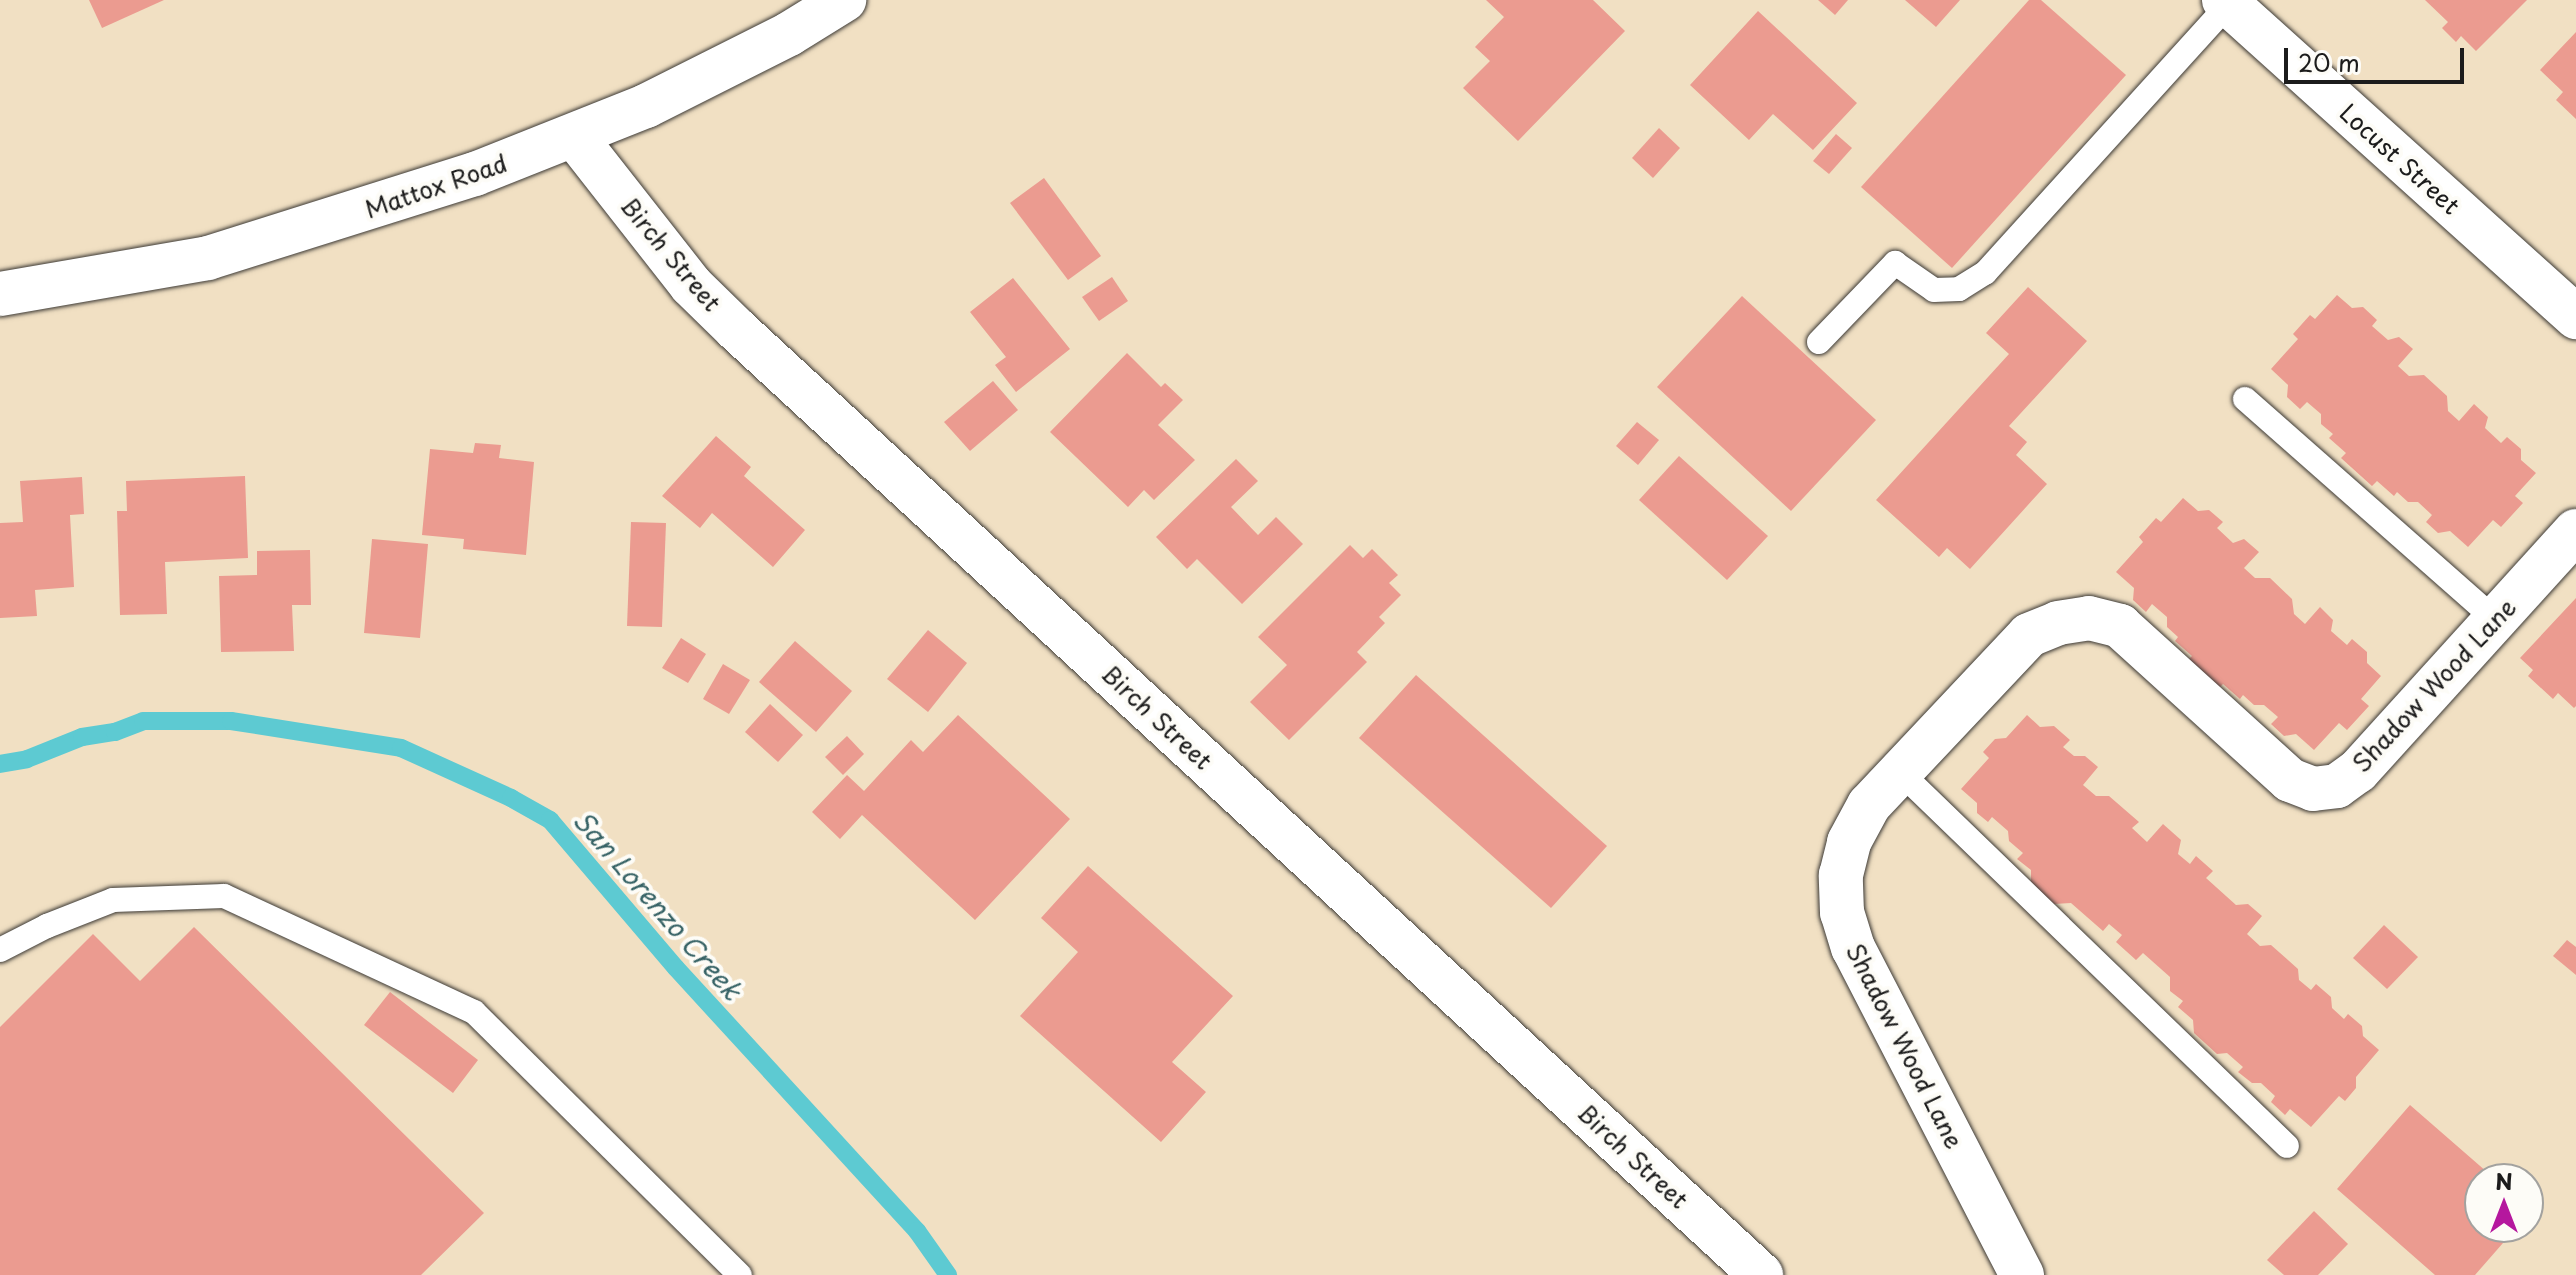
<!DOCTYPE html>
<html>
<head>
<meta charset="utf-8">
<style>
	body { margin:0 }
	#map { position:relative; width:2576px; height:1275px; overflow:hidden; background:#f1e0c3; font-family:"Playpen Sans",sans-serif }
	div>[style] { position:absolute }
	.stream>* { height:18px; margin:-9px; padding:0 9px; transform-origin:9px; border-radius:9px; background:#5dcad2 }
	.building>* { inset:0; background:#eb9b90 }
	.roads { filter:drop-shadow(0 0 2px #3c3935) drop-shadow(0 0 2px #3c3935) }
	.service>* { height:24px; margin:-12px; padding:0 12px; transform-origin:12px; border-radius:12px; background:#fff }
	.minor>* { height:44px; margin:-22px; padding:0 22px; transform-origin:22px; border-radius:22px; background:#fff }
	.primary>* { height:44px; margin:-22px; padding:0 22px; transform-origin:22px; border-radius:22px; background:#fff }
	span { translate:-50% -50%; white-space:nowrap; text-align:center; line-height:1.15; -webkit-text-stroke:8px #fdfcf7; paint-order:stroke }
	.street-label { font-size:24px; color:#1c1c1c }
	.water-label { font-size:26px; color:#366265; font-style:italic }
	.north { position:absolute; left:2464px; top:1163px; width:80px; height:80px; box-sizing:border-box; background:#fdfcf7; border:2px solid #a3a29f; border-radius:50%; rotate:0deg; font-size:22px; font-weight:700; line-height:32px; text-align:center; color:#1c1c1c }
	.north::after { content:''; display:block; margin:auto; width:28px; height:36px; background:#b5179e; clip-path:polygon(50% 0,100% 100%,50% 72%,0 100%) }
	.scale { position:absolute; left:2284px; top:48px; width:180px; height:36px; box-sizing:border-box; border:4px solid #1c1c1c; border-top:0; padding-left:10px; font-size:24px; line-height:28px; white-space:nowrap; color:#1c1c1c; -webkit-text-stroke:6px #fdfcf7; paint-order:stroke }
</style>
</head>
<body>
<div id="map">
	<div class="stream">
		<div style="left:0;top:764px;width:27px;rotate:-10deg"></div>
		<div style="left:27px;top:759px;width:59px;rotate:-21.8deg"></div>
		<div style="left:82px;top:737px;width:33px;rotate:-9deg"></div>
		<div style="left:115px;top:732px;width:30px;rotate:-21deg"></div>
		<div style="left:143px;top:721px;width:88px"></div>
		<div style="left:231px;top:721px;width:172px;rotate:9deg"></div>
		<div style="left:401px;top:748px;width:121px;rotate:24.4deg"></div>
		<div style="left:511px;top:798px;width:45px;rotate:29.4deg"></div>
		<div style="left:550px;top:820px;width:194px;rotate:49.6deg"></div>
		<div style="left:676px;top:968px;width:357px;rotate:47.5deg"></div>
		<div style="left:917px;top:1231px;width:54px;rotate:54.8deg"></div>
	</div>
	<div class="building">
		<div style="clip-path:polygon(89px 0,164px 0,102px 28px)"></div>
		<div style="clip-path:polygon(1486px 0,1593px 0,1625px 31px,1518px 141px,1463px 88px,1490px 61px,1475px 47px,1504px 17px)"></div>
		<div style="clip-path:polygon(1818px 0,1848px 0,1835px 15px)"></div>
		<div style="clip-path:polygon(1905px 0,1960px 0,1936px 27px)"></div>
		<div style="clip-path:polygon(2029px 0,2041px 0,2126px 75px,1952px 268px,1861px 187px)"></div>
		<div style="clip-path:polygon(2425px 0,2527px 0,2476px 51px,2461px 36px,2456px 42px,2442px 28px,2448px 22px)"></div>
		<div style="clip-path:polygon(1758px 11px,1857px 103px,1813px 150px,1773px 114px,1749px 140px,1690px 85px)"></div>
		<div style="clip-path:polygon(2576px 32px,2576px 119px,2556px 100px,2563px 92px,2540px 70px)"></div>
		<div style="clip-path:polygon(1659px 128px,1680px 148px,1653px 178px,1632px 158px)"></div>
		<div style="clip-path:polygon(1836px 134px,1852px 148px,1829px 174px,1813px 161px)"></div>
		<div style="clip-path:polygon(1044px 178px,1101px 256px,1068px 280px,1010px 203px)"></div>
		<div style="clip-path:polygon(1112px 277px,1128px 301px,1099px 321px,1082px 297px)"></div>
		<div style="clip-path:polygon(1013px 278px,1070px 349px,1016px 392px,995px 365px,1006px 357px,970px 312px)"></div>
		<div style="clip-path:polygon(2028px 287px,2087px 341px,2009px 426px,2027px 442px,2016px 455px,2047px 484px,1970px 569px,1947px 548px,1939px 557px,1876px 500px,2009px 354px,1986px 333px)"></div>
		<div style="clip-path:polygon(2337px 295px,2352px 308px,2363px 307px,2377px 320px,2372px 326px,2388px 340px,2399px 337px,2413px 349px,2398px 366px,2409px 376px,2424px 375px,2447px 396px,2448px 411px,2459px 421px,2474px 404px,2488px 417px,2485px 428px,2501px 443px,2507px 437px,2521px 449px,2521px 460px,2536px 473px,2515px 496px,2523px 503px,2501px 527px,2493px 520px,2468px 547px,2450px 531px,2438px 533px,2426px 522px,2432px 515px,2418px 502px,2408px 502px,2397px 492px,2394px 496px,2377px 481px,2372px 486px,2341px 458px,2346px 453px,2329px 438px,2333px 434px,2321px 424px,2321px 414px,2307px 402px,2300px 409px,2287px 397px,2288px 385px,2271px 369px,2298px 339px,2293px 334px,2310px 315px,2315px 319px)"></div>
		<div style="clip-path:polygon(1742px 296px,1876px 420px,1791px 511px,1657px 387px)"></div>
		<div style="clip-path:polygon(1127px 353px,1161px 387px,1165px 383px,1183px 400px,1158px 425px,1195px 460px,1154px 500px,1144px 490px,1128px 507px,1050px 432px)"></div>
		<div style="clip-path:polygon(993px 381px,1018px 410px,970px 451px,944px 422px)"></div>
		<div style="clip-path:polygon(1637px 422px,1659px 440px,1638px 465px,1616px 446px)"></div>
		<div style="clip-path:polygon(716px 436px,751px 467px,744px 476px,805px 530px,773px 567px,712px 513px,700px 528px,662px 496px)"></div>
		<div style="clip-path:polygon(475px 443px,501px 445px,499px 458px,534px 462px,526px 555px,463px 549px,464px 539px,422px 535px,430px 449px,473px 453px)"></div>
		<div style="clip-path:polygon(1679px 456px,1768px 536px,1727px 580px,1639px 500px)"></div>
		<div style="clip-path:polygon(1236px 459px,1258px 481px,1231px 507px,1258px 535px,1276px 517px,1303px 544px,1242px 604px,1197px 559px,1187px 569px,1156px 537px)"></div>
		<div style="clip-path:polygon(245px 476px,248px 558px,165px 562px,167px 614px,120px 615px,117px 511px,127px 511px,126px 481px)"></div>
		<div style="clip-path:polygon(82px 477px,84px 514px,70px 515px,74px 587px,35px 590px,37px 616px,0 618px,0 523px,23px 522px,20px 481px)"></div>
		<div style="clip-path:polygon(2183px 498px,2198px 511px,2209px 510px,2223px 522px,2217px 528px,2233px 543px,2244px 539px,2259px 552px,2244px 568px,2255px 578px,2270px 578px,2292px 599px,2294px 614px,2305px 624px,2320px 607px,2333px 620px,2331px 631px,2347px 645px,2352px 639px,2367px 652px,2367px 663px,2381px 676px,2361px 699px,2369px 706px,2347px 730px,2339px 723px,2314px 750px,2296px 734px,2284px 736px,2271px 724px,2278px 717px,2264px 705px,2254px 705px,2243px 695px,2240px 699px,2223px 684px,2218px 689px,2187px 661px,2192px 656px,2175px 641px,2178px 637px,2167px 627px,2167px 617px,2152px 604px,2146px 612px,2133px 600px,2134px 588px,2116px 572px,2143px 542px,2139px 537px,2156px 518px,2161px 522px)"></div>
		<div style="clip-path:polygon(631px 522px,666px 523px,662px 627px,627px 626px)"></div>
		<div style="clip-path:polygon(372px 539px,428px 544px,420px 638px,364px 633px)"></div>
		<div style="clip-path:polygon(1350px 545px,1363px 558px,1372px 549px,1398px 575px,1389px 583px,1401px 595px,1379px 617px,1385px 623px,1357px 652px,1367px 662px,1289px 740px,1250px 702px,1287px 665px,1258px 637px)"></div>
		<div style="clip-path:polygon(310px 550px,311px 605px,292px 605px,294px 651px,221px 652px,219px 576px,257px 575px,257px 551px)"></div>
		<div style="clip-path:polygon(2576px 598px,2576px 706px,2574px 708px,2558px 693px,2553px 699px,2528px 676px,2533px 670px,2520px 658px)"></div>
		<div style="clip-path:polygon(928px 630px,967px 663px,928px 712px,887px 679px)"></div>
		<div style="clip-path:polygon(681px 638px,706px 654px,688px 683px,662px 668px)"></div>
		<div style="clip-path:polygon(795px 641px,852px 691px,816px 732px,759px 682px)"></div>
		<div style="clip-path:polygon(723px 664px,750px 680px,729px 714px,703px 699px)"></div>
		<div style="clip-path:polygon(1416px 675px,1607px 846px,1551px 908px,1359px 738px)"></div>
		<div style="clip-path:polygon(770px 704px,803px 735px,778px 762px,745px 732px)"></div>
		<div style="clip-path:polygon(958px 715px,1070px 819px,975px 920px,862px 815px,840px 839px,812px 812px,847px 775px,864px 791px,911px 740px,923px 752px)"></div>
		<div style="clip-path:polygon(2027px 715px,2040px 727px,2054px 726px,2070px 740px,2063px 747px,2074px 756px,2085px 756px,2098px 767px,2083px 785px,2096px 796px,2109px 796px,2139px 822px,2132px 828px,2147px 842px,2163px 824px,2181px 840px,2178px 854px,2190px 864px,2196px 856px,2213px 871px,2206px 878px,2236px 905px,2248px 904px,2262px 916px,2247px 934px,2260px 946px,2271px 945px,2298px 969px,2299px 980px,2311px 990px,2316px 984px,2331px 997px,2332px 1008px,2344px 1019px,2348px 1014px,2362px 1026px,2363px 1036px,2379px 1050px,2356px 1077px,2356px 1088px,2345px 1101px,2339px 1096px,2311px 1127px,2290px 1109px,2285px 1115px,2271px 1102px,2275px 1096px,2261px 1083px,2252px 1083px,2238px 1072px,2243px 1067px,2227px 1053px,2217px 1054px,2194px 1033px,2193px 1020px,2178px 1007px,2183px 1001px,2170px 991px,2170px 977px,2143px 953px,2136px 960px,2116px 942px,2122px 935px,2109px 924px,2103px 931px,2071px 903px,2054px 904px,2031px 883px,2031px 870px,2017px 859px,2023px 853px,2009px 841px,2008px 831px,1992px 817px,1988px 822px,1977px 813px,1977px 803px,1961px 789px,1989px 758px,1983px 752px,1995px 739px,2006px 738px)"></div>
		<div style="clip-path:polygon(847px 736px,864px 754px,843px 775px,825px 757px)"></div>
		<div style="clip-path:polygon(1088px 866px,1233px 996px,1172px 1062px,1206px 1092px,1161px 1142px,1020px 1016px,1078px 952px,1041px 918px)"></div>
		<div style="clip-path:polygon(2384px 925px,2418px 957px,2387px 989px,2353px 958px)"></div>
		<div style="clip-path:polygon(194px 927px,484px 1213px,421px 1275px,0 1275px,0 1027px,93px 934px,140px 981px)"></div>
		<div style="clip-path:polygon(2567px 940px,2576px 947px,2576px 975px,2553px 956px)"></div>
		<div style="clip-path:polygon(390px 992px,478px 1060px,453px 1093px,364px 1025px)"></div>
		<div style="clip-path:polygon(2410px 1105px,2495px 1179px,2480px 1179px,2480px 1227px,2517px 1227px,2475px 1275px,2435px 1275px,2337px 1189px)"></div>
		<div style="clip-path:polygon(2314px 1211px,2348px 1244px,2318px 1275px,2284px 1275px,2267px 1260px)"></div>
	</div>
	<div class="roads">
		<div class="service">
			<div style="left:1819px;top:342px;width:110px;rotate:-46.1deg"></div>
			<div style="left:1895px;top:263px;width:47px;rotate:34.7deg"></div>
			<div style="left:1934px;top:290px;width:25px;rotate:-2deg"></div>
			<div style="left:1959px;top:289px;width:31px;rotate:-32deg"></div>
			<div style="left:1985px;top:273px;width:363px;rotate:-47.8deg"></div>
			<div style="left:2245px;top:399px;width:334px;rotate:41.4deg"></div>
			<div style="left:1900px;top:772px;width:538px;rotate:44.02deg"></div>
			<div style="left:0;top:950px;width:53px;rotate:-27.1deg"></div>
			<div style="left:47px;top:926px;width:71px;rotate:-21.5deg"></div>
			<div style="left:113px;top:900px;width:111px;rotate:-2.1deg"></div>
			<div style="left:224px;top:896px;width:276px;rotate:24.9deg"></div>
			<div style="left:474px;top:1012px;width:374px;rotate:44.7deg"></div>
		</div>
		<div class="minor">
			<div style="left:2224px;top:0;width:474px;rotate:42deg"></div>
			<div style="left:575px;top:137px;width:188px;rotate:51.9deg"></div>
			<div style="left:691px;top:285px;width:63px;rotate:44.4deg"></div>
			<div style="left:736px;top:329px;width:1395px;rotate:42.7deg"></div>
			<div style="left:2022px;top:1275px;width:368px;rotate:-117.3deg"></div>
			<div style="left:1853px;top:948px;width:37px;rotate:-107deg"></div>
			<div style="left:1842px;top:913px;width:38px;rotate:-92deg"></div>
			<div style="left:1841px;top:875px;width:34px;rotate:-76deg"></div>
			<div style="left:1849px;top:842px;width:42px;rotate:-61.6deg"></div>
			<div style="left:1869px;top:805px;width:233px;rotate:-46.7deg"></div>
			<div style="left:2029px;top:635px;width:31px;rotate:-22deg"></div>
			<div style="left:2058px;top:623px;width:31px;rotate:-9deg"></div>
			<div style="left:2089px;top:618px;width:32px;rotate:14deg"></div>
			<div style="left:2120px;top:626px;width:229px;rotate:42.2deg"></div>
			<div style="left:2290px;top:780px;width:25px;rotate:21deg"></div>
			<div style="left:2313px;top:789px;width:24px;rotate:-7deg"></div>
			<div style="left:2337px;top:786px;width:26px;rotate:-36deg"></div>
			<div style="left:2358px;top:771px;width:324px;rotate:-47.8deg"></div>
		</div>
		<div class="primary">
			<div style="left:0;top:294px;width:211px;rotate:-9.8deg"></div>
			<div style="left:208px;top:258px;width:280px;rotate:-17.5deg"></div>
			<div style="left:475px;top:174px;width:184px;rotate:-21.7deg"></div>
			<div style="left:646px;top:106px;width:160px;rotate:-26.7deg"></div>
			<div style="left:789px;top:34px;width:65px;rotate:-31.7deg"></div>
		</div>
	</div>
	<div class="street-label">
		<span style="left:2400px;top:159px;rotate:42deg">Locust Street</span>
		<span style="left:436px;top:186px;rotate:-19deg">Mattox Road</span>
		<span style="left:671px;top:254px;rotate:50deg">Birch Street</span>
		<span style="left:2434px;top:685px;rotate:-47deg">Shadow Wood Lane</span>
		<span style="left:1157px;top:717px;rotate:43deg">Birch Street</span>
		<span style="left:1905px;top:1046px;rotate:63deg">Shadow Wood Lane</span>
		<span style="left:1633px;top:1156px;rotate:43deg">Birch Street</span>
	</div>
	<div class="water-label">
		<span style="left:658px;top:905px;rotate:49deg">San Lorenzo Creek</span>
	</div>
	<div class="north">N</div>
	<div class="scale">20 m</div>
</div>
</body>
</html>
